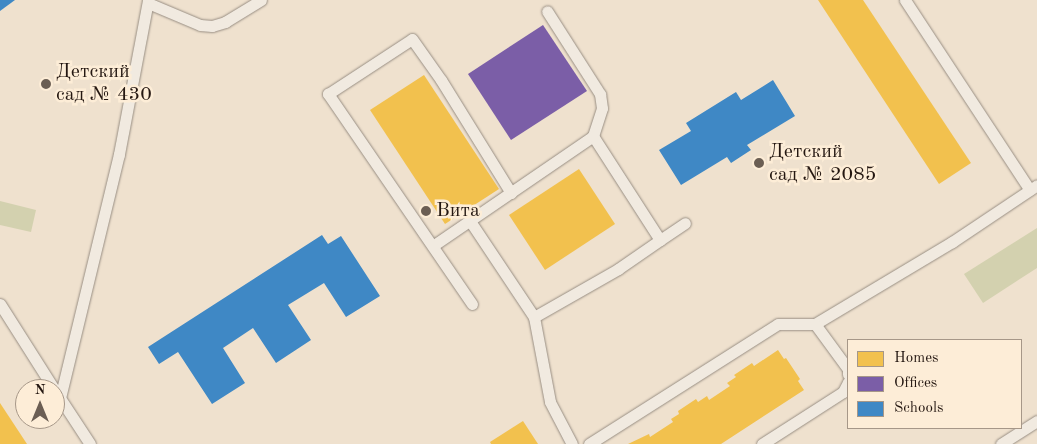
<!DOCTYPE html>
<html>
<head>
<meta charset="utf-8">
<style>
	body { margin:0 }
	#map { position:relative; width:1037px; height:444px; overflow:hidden; background:#efe1ce; font-family:"Old Standard TT",serif }
	div>[style] { position:absolute }
	.green>* { inset:0; background:#d3d1af }
	.homes>* { inset:0; background:#f2c14e }
	.offices>* { inset:0; background:#7b5ea7 }
	.schools>* { inset:0; background:#3f88c5 }
	.roads { filter:drop-shadow(0 0 1px #988e83) drop-shadow(0 0 1px #988e83) }
	.service>* { height:11px; margin:-5.5px; padding:0 5.5px; transform-origin:5.5px; border-radius:5.5px; background:#f1eae0 }
	.dots>* { width:14px; height:14px; translate:-50% -50%; box-sizing:border-box; border:2px solid #fdedd7; border-radius:50% }
	span { translate:-50% -50%; white-space:nowrap; text-align:center; line-height:1.15; -webkit-text-stroke:5px #fdedd7; paint-order:stroke }
	.poi-label { font-size:20px; color:#241711 }
	.left { translate:0 -50%; text-align:left }
	.legend { position:absolute; left:847px; top:339px; width:175px; height:90px; box-sizing:border-box; background:#fdedd7; border:1px solid #a69788; margin:0; padding:6px 9px; list-style:none; font-size:15px; color:#241711 }
	.legend li { display:flex; align-items:center; gap:10px; height:25px }
	.legend b { width:25px; border:1px solid #a69788 }
	.north { position:absolute; left:15px; top:379px; width:50px; height:50px; box-sizing:border-box; background:#fdedd7; border:1px solid #a69788; border-radius:50%; rotate:0deg; font-size:14px; font-weight:700; line-height:20px; text-align:center; color:#241711 }
	.north::after { content:''; display:block; margin:auto; width:18px; height:22px; background:#6b5e53; clip-path:polygon(50% 0,100% 100%,50% 72%,0 100%) }
</style>
</head>
<body>
<div id="map">
	<div class="green">
		<div style="clip-path:polygon(0 201px,36px 210px,31px 232px,0 225px)"></div>
		<div style="clip-path:polygon(1037px 228px,1037px 268px,983px 303px,964px 274px)"></div>
	</div>
	<div class="homes">
		<div style="clip-path:polygon(818px 0,863px 0,971px 163px,939px 184px)"></div>
		<div style="clip-path:polygon(424px 75px,499px 189px,445px 224px,370px 110px)"></div>
		<div style="clip-path:polygon(579px 169px,615px 224px,545px 270px,509px 215px)"></div>
		<div style="clip-path:polygon(778px 350px,784px 359px,786px 358px,800px 379px,798px 381px,804px 390px,721px 444px,628px 444px,649px 434px,650px 437px,673px 422px,671px 419px,679px 414px,678px 411px,696px 399px,698px 402px,707px 396px,709px 400px,730px 386px,727px 383px,736px 377px,734px 375px,752px 363px,754px 366px)"></div>
		<div style="clip-path:polygon(0 403px,27px 444px,0 444px)"></div>
		<div style="clip-path:polygon(523px 421px,538px 444px,491px 444px,490px 442px)"></div>
	</div>
	<div class="offices">
		<div style="clip-path:polygon(543px 25px,587px 91px,511px 140px,468px 74px)"></div>
	</div>
	<div class="schools">
		<div style="clip-path:polygon(0 0,15px 0,0 11px)"></div>
		<div style="clip-path:polygon(773px 80px,795px 116px,747px 145px,751px 150px,731px 163px,727px 157px,681px 185px,659px 150px,691px 131px,686px 123px,736px 92px,741px 100px)"></div>
		<div style="clip-path:polygon(322px 235px,328px 244px,341px 236px,380px 296px,346px 317px,324px 283px,288px 305px,311px 340px,276px 363px,253px 328px,223px 348px,245px 383px,212px 404px,178px 352px,159px 364px,148px 347px)"></div>
	</div>
	<div class="roads">
		<div class="service">
			<div style="left:905px;top:0;width:227px;rotate:56.7deg"></div>
			<div style="left:148px;top:3px;width:56px;rotate:22.9deg"></div>
			<div style="left:200px;top:25px;width:12px;rotate:5deg"></div>
			<div style="left:212px;top:26px;width:14px;rotate:-17deg"></div>
			<div style="left:225px;top:22px;width:42px;rotate:-31.4deg"></div>
			<div style="left:470px;top:221px;width:115px;rotate:56.3deg"></div>
			<div style="left:534px;top:317px;width:86px;rotate:79.3deg"></div>
			<div style="left:550px;top:402px;width:47px;rotate:62.4deg"></div>
			<div style="left:660px;top:240px;width:30px;rotate:-34deg"></div>
			<div style="left:434px;top:245px;width:193px;rotate:-34.4deg"></div>
			<div style="left:0;top:304px;width:101px;rotate:57.6deg"></div>
			<div style="left:472px;top:304px;width:255px;rotate:-124.4deg"></div>
			<div style="left:328px;top:94px;width:100px;rotate:-33.2deg"></div>
			<div style="left:412px;top:39px;width:50px;rotate:54.7deg"></div>
			<div style="left:441px;top:80px;width:133px;rotate:58.2deg"></div>
			<div style="left:534px;top:317px;width:97px;rotate:-29.7deg"></div>
			<div style="left:618px;top:269px;width:51px;rotate:-34.6deg"></div>
			<div style="left:660px;top:240px;width:124px;rotate:-122.8deg"></div>
			<div style="left:593px;top:136px;width:29px;rotate:-72deg"></div>
			<div style="left:602px;top:108px;width:14px;rotate:-98deg"></div>
			<div style="left:600px;top:94px;width:98px;rotate:-122.6deg"></div>
			<div style="left:815px;top:324px;width:160px;rotate:-30.9deg"></div>
			<div style="left:952px;top:242px;width:102px;rotate:-33.8deg"></div>
			<div style="left:56px;top:392px;width:62px;rotate:56.8deg"></div>
			<div style="left:60px;top:398px;width:251px;rotate:-76.4deg"></div>
			<div style="left:119px;top:154px;width:157px;rotate:-79.3deg"></div>
			<div style="left:589px;top:444px;width:224px;rotate:-32.4deg"></div>
			<div style="left:778px;top:324px;width:37px"></div>
			<div style="left:815px;top:324px;width:56px;rotate:53.7deg"></div>
			<div style="left:848px;top:369px;width:5px;rotate:90deg"></div>
			<div style="left:762px;top:444px;width:96px;rotate:-32.7deg"></div>
			<div style="left:843px;top:392px;width:11px;rotate:-63deg"></div>
			<div style="left:1001px;top:444px;width:43px;rotate:-32.6deg"></div>
		</div>
	</div>
	<div class="dots">
		<div style="left:46px;top:84px;background:#6b5e53"></div>
		<div style="left:759px;top:163px;background:#6b5e53"></div>
		<div style="left:426px;top:211px;background:#6b5e53"></div>
	</div>
	<div class="poi-label">
		<span class="left" style="left:56px;top:84px">Детский<br>сад № 430</span>
		<span class="left" style="left:769px;top:164px">Детский<br>сад № 2085</span>
		<span class="left" style="left:436px;top:211px">Вита</span>
	</div>
	<ul class="legend">
	<li><b style="height:14px;background:#f2c14e"></b>Homes</li>
	<li><b style="height:14px;background:#7b5ea7"></b>Offices</li>
	<li><b style="height:14px;background:#3f88c5"></b>Schools</li>
	</ul>
	<div class="north">N</div>
</div>
</body>
</html>
